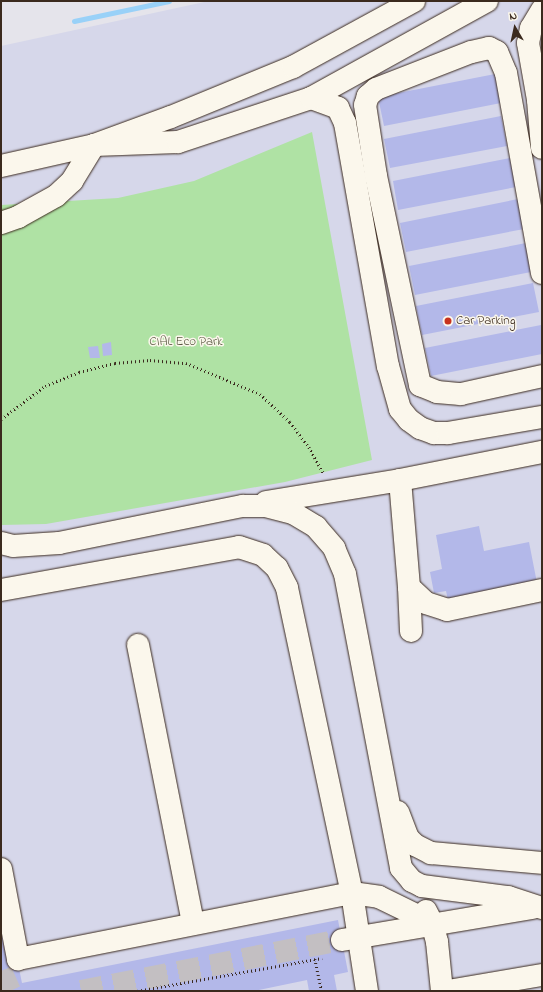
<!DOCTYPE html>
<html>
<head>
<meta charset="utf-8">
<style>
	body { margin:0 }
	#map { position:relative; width:543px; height:992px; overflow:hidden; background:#e5e4eb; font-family:"Indie Flower",sans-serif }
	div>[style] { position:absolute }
	.built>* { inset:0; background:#d6d7ea }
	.green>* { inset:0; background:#afe2a4 }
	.stream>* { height:5px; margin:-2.5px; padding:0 2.5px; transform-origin:2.5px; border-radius:2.5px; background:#99d1f8 }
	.building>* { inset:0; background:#b3b8e9 }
	.minor-tunnel>* { height:22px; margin-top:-11px; transform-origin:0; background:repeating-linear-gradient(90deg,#c3bfc2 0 22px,transparent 0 33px) }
	.path>* { height:2.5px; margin-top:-1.25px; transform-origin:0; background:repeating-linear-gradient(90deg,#3b2a1e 0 1px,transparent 0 4px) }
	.roads { filter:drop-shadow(0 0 1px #3b2a1e) drop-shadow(0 0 1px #3b2a1e) }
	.minor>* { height:22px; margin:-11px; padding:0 11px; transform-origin:11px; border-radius:11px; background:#fbf7ec }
	.dots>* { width:11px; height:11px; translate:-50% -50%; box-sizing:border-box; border:2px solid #fbf7ec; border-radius:50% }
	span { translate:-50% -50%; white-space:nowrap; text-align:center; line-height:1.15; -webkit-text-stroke:3px #fbf7ec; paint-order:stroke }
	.poi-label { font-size:13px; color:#3b2a1e }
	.left { translate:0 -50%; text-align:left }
	.park-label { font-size:13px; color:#585840 }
	.frame { position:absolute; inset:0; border:2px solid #3b2a1e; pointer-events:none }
	.north { position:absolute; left:495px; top:8px; width:40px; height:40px; -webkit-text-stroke:3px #fbf7ec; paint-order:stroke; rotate:351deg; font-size:11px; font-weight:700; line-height:16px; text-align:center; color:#3b2a1e }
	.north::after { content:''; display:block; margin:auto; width:14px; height:18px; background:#3b2a1e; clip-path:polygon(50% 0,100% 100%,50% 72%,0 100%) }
</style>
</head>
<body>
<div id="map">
	<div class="built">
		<div style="clip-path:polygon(209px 1px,542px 1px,542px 991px,1px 991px,1px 46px)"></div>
	</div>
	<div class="green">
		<div style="clip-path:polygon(312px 132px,372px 460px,285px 482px,46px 524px,1px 525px,1px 205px,118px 198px,194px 181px)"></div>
	</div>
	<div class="stream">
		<div style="left:74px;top:21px;width:97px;rotate:-11.9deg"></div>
	</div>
	<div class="building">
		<div style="clip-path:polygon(495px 74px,501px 103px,384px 126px,378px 97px)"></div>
		<div style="clip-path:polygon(501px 116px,507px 146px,390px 168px,384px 139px)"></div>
		<div style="clip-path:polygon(510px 158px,516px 187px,398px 210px,393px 181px)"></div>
		<div style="clip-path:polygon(518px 199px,524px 229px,406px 252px,400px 223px)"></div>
		<div style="clip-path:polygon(526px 243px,531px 272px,415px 295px,409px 266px)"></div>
		<div style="clip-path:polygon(533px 283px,539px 312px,422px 335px,416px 306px)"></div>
		<div style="clip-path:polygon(541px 325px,542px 354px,431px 376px,425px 348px)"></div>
		<div style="clip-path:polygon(111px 342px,112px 355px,103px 356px,102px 344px)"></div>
		<div style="clip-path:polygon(98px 346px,100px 358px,90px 358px,88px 347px)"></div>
		<div style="clip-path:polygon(479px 526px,484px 551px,529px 542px,537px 583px,448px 600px,446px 591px,434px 593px,430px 572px,442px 569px,436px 535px)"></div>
		<div style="clip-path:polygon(1px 881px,22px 983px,338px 920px,348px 972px,334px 975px,337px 991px,309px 991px,307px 980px,254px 991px,1px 991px)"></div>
	</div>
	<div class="minor-tunnel">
		<div style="left:1px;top:971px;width:22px;rotate:66deg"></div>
		<div style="left:81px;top:991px;width:266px;rotate:-11.1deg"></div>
	</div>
	<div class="path">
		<div style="left:1px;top:419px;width:55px;rotate:-36.9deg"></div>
		<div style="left:45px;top:386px;width:37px;rotate:-22deg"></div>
		<div style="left:79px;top:372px;width:37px;rotate:-14deg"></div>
		<div style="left:115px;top:363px;width:35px;rotate:-5deg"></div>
		<div style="left:150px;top:360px;width:36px;rotate:5deg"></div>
		<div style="left:186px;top:363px;width:80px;rotate:22.7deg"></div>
		<div style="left:260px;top:394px;width:41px;rotate:43deg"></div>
		<div style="left:290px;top:422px;width:31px;rotate:53deg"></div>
		<div style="left:309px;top:447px;width:31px;rotate:61deg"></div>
		<div style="left:315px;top:959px;width:33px;rotate:78deg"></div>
		<div style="left:137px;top:991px;width:188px;rotate:-10.1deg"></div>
	</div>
	<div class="roads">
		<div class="minor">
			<div style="left:542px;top:10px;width:21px;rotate:121deg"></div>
			<div style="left:531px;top:28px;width:15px;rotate:101deg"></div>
			<div style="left:528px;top:43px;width:58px;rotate:80deg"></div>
			<div style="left:538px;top:100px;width:48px;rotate:85.2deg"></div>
			<div style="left:311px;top:98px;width:29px;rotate:20deg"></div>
			<div style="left:338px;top:108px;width:17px;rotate:65deg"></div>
			<div style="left:345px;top:123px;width:247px;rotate:80deg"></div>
			<div style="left:388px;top:366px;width:45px;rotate:74.4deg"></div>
			<div style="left:400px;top:409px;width:14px;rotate:51deg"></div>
			<div style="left:409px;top:420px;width:14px;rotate:36deg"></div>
			<div style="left:420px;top:428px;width:15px;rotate:20deg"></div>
			<div style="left:434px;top:433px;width:14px"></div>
			<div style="left:448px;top:433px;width:95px;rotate:-9.7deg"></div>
			<div style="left:1px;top:166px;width:95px;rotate:-12.7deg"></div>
			<div style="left:94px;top:145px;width:82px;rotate:-20deg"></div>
			<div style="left:171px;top:117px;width:132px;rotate:-22.3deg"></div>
			<div style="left:293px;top:67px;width:138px;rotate:-28.6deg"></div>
			<div style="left:1px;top:223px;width:18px;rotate:-19deg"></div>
			<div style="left:18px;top:217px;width:43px;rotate:-28.9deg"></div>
			<div style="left:56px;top:196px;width:22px;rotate:-43deg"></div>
			<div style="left:72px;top:181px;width:42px;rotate:-58.6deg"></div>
			<div style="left:94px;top:145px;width:84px;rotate:-2deg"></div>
			<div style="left:178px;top:142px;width:140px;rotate:-18.3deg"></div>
			<div style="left:311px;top:98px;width:201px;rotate:-28.9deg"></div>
			<div style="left:542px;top:273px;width:203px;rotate:-100.2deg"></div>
			<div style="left:506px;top:73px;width:23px;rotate:-113deg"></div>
			<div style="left:497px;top:52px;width:9px;rotate:-153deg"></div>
			<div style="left:489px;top:48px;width:18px;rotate:167deg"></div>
			<div style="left:471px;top:52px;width:102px;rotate:158.7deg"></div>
			<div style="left:376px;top:89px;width:11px;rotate:139deg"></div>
			<div style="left:368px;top:96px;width:9px;rotate:108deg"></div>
			<div style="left:365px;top:105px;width:72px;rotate:81.2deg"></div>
			<div style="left:376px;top:176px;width:214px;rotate:78.1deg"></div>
			<div style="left:420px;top:385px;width:18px;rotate:22deg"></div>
			<div style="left:437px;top:392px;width:24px;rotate:5deg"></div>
			<div style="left:461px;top:394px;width:83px;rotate:-12.5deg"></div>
			<div style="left:400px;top:480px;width:107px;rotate:85.2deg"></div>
			<div style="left:409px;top:587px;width:23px;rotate:43deg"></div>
			<div style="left:426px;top:603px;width:22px;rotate:18deg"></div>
			<div style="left:447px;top:610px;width:97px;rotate:-11.9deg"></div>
			<div style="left:266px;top:502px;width:136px;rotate:-9.3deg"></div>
			<div style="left:400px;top:480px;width:145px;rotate:-11.2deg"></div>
			<div style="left:1px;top:543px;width:12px;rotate:14deg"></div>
			<div style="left:13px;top:546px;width:46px;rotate:-3.7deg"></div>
			<div style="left:59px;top:543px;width:188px;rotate:-11.4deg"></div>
			<div style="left:243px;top:506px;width:23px"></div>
			<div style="left:266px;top:506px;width:28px;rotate:15deg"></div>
			<div style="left:293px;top:513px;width:27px;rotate:31deg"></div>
			<div style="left:316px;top:527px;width:28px;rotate:49deg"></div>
			<div style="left:334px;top:548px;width:28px;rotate:67deg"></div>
			<div style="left:345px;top:574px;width:299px;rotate:79.2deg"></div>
			<div style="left:401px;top:868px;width:17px;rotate:50deg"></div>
			<div style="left:412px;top:881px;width:11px;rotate:27deg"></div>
			<div style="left:422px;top:886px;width:87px;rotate:7.3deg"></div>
			<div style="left:508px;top:897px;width:36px;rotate:18deg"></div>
			<div style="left:409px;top:587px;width:44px;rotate:87.4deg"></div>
			<div style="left:1px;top:590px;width:242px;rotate:-10.2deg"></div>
			<div style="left:239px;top:547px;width:25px;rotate:18deg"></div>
			<div style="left:263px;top:555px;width:19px;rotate:43deg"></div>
			<div style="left:277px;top:568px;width:22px;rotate:63deg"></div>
			<div style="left:287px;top:588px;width:312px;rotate:78deg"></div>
			<div style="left:352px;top:893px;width:99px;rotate:81.3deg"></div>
			<div style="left:138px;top:645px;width:284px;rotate:78.8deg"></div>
			<div style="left:398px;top:812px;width:28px;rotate:69deg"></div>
			<div style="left:408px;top:838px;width:10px;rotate:45deg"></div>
			<div style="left:415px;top:845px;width:18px;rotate:27deg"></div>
			<div style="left:431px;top:853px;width:111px;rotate:5.1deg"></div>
			<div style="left:1px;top:869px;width:92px;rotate:79.3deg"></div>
			<div style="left:18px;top:959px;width:340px;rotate:-11.2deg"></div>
			<div style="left:352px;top:893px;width:27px;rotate:8deg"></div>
			<div style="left:379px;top:897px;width:59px;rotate:26.1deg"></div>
			<div style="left:426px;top:911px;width:13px;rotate:63deg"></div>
			<div style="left:432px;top:923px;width:20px;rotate:75deg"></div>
			<div style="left:437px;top:942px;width:49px;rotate:84.2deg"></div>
			<div style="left:342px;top:940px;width:193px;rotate:-9.6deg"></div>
			<div style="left:448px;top:991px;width:95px;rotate:-9.7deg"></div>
		</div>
	</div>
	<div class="dots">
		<div style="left:448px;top:321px;background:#c8321e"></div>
	</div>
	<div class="poi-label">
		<span class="left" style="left:456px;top:321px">Car Parking</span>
	</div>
	<div class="park-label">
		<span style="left:186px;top:342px">CIAL Eco Park</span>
	</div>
	<div class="frame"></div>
	<div class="north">N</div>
</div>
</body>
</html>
